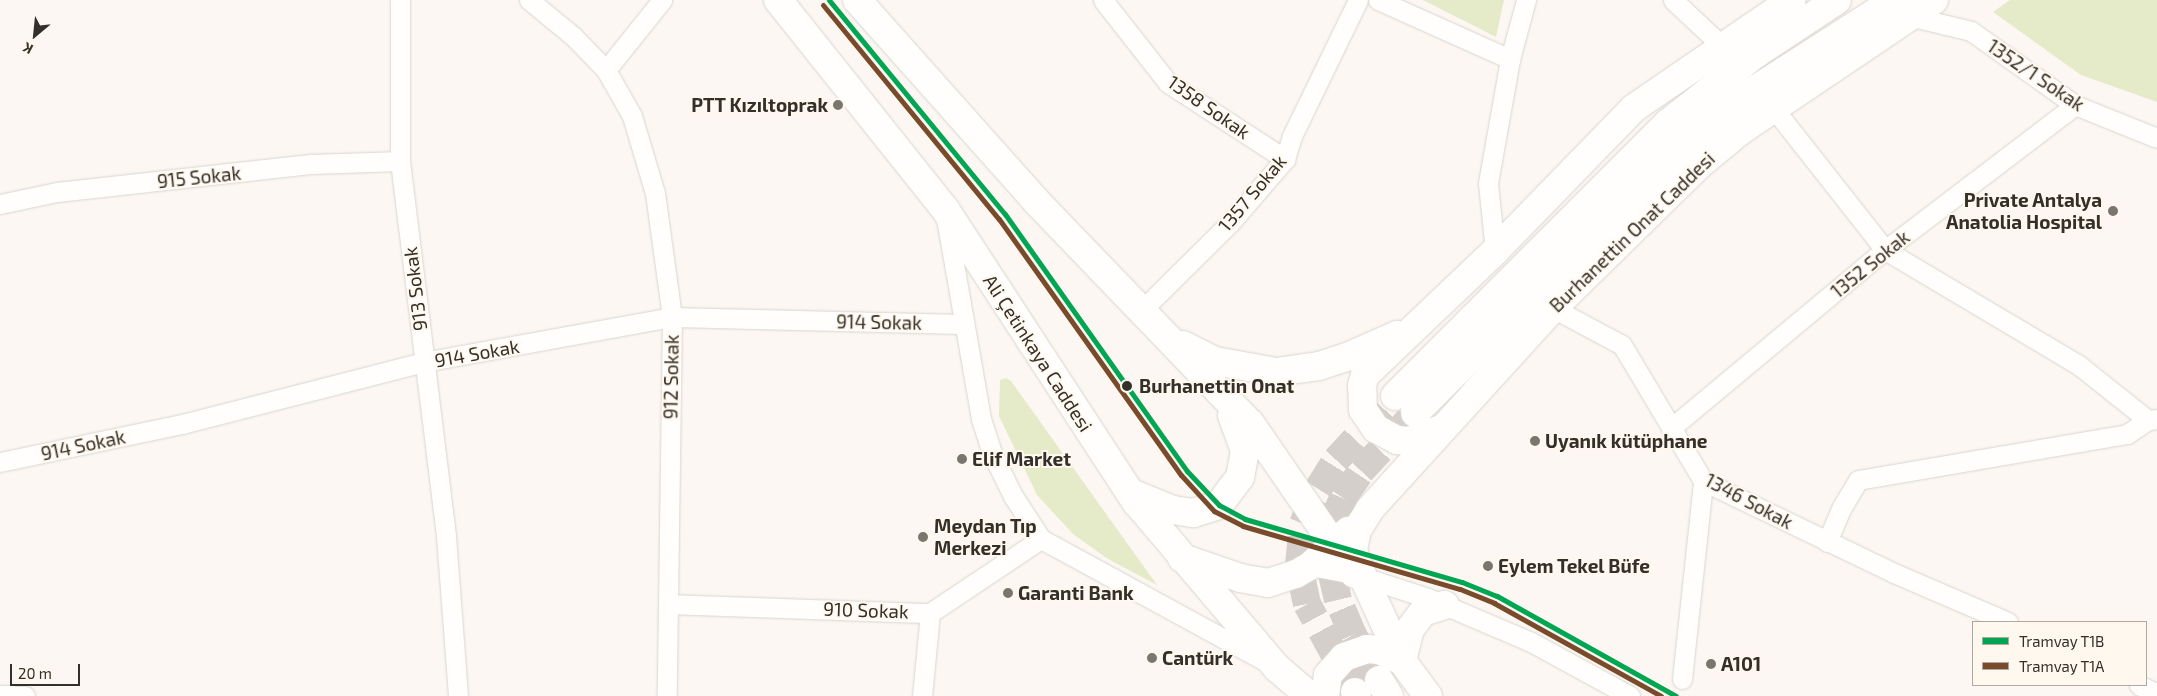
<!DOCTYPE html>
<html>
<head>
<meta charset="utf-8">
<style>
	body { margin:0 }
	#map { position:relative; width:2157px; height:696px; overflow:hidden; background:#fcf7f2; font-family:"Exo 2",sans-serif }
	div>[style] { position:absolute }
	.green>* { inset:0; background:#e5eac9 }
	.primary-tunnel>* { height:28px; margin-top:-14px; transform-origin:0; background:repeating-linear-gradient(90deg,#d4cfca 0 28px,transparent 0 42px) }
	.roads { filter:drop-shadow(0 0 1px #d9d5cf) drop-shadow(0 0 1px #d9d5cf) }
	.street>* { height:19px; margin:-9.5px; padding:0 9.5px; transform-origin:9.5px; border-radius:9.5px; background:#fffefd }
	.primary>* { height:28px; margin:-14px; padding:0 14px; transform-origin:14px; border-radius:14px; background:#fffefd }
	.tram-1>* { height:5px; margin:-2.5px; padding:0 2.5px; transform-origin:2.5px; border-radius:2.5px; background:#00a651 }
	.tram-2>* { height:5px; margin:-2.5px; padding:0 2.5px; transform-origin:2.5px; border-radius:2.5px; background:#7a4b2a }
	.dots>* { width:14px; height:14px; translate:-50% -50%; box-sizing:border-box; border:2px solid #fff8ef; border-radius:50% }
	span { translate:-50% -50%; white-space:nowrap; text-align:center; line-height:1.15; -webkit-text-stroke:4px #fff8ef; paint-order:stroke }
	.street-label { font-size:19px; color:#332f29 }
	.poi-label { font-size:19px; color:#332f29; font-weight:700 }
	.right { translate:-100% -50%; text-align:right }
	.left { translate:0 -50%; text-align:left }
	.stop-label { font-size:19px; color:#332f29; font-weight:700 }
	.legend { position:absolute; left:1972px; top:621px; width:175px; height:65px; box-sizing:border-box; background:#fff8ef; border:1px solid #ada8a0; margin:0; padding:6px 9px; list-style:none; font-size:15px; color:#332f29 }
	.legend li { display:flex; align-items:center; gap:10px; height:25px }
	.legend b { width:25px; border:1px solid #ada8a0 }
	.north { position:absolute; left:10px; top:10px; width:50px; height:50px; -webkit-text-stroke:4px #fff8ef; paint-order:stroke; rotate:208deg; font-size:14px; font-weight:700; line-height:20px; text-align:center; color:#332f29 }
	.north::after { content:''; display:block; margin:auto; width:18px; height:22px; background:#332f29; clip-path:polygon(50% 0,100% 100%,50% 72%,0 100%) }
	.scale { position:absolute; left:10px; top:664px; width:70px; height:22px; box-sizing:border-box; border:2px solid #332f29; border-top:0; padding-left:6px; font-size:15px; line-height:18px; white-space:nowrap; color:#332f29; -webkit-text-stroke:4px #fff8ef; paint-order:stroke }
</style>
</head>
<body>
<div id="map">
	<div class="green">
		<div style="clip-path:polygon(1423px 0,1504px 0,1496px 37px)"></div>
		<div style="clip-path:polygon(2010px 0,2157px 0,2157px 102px,2081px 75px,1993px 12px)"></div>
		<div style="clip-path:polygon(1006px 378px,1011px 381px,1157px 585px,1108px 559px,1073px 534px,1037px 495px,999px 416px,1000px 380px)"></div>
	</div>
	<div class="primary-tunnel">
		<div style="left:1379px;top:680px;width:52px;rotate:-120deg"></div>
		<div style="left:1353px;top:635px;width:38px;rotate:-113deg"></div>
		<div style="left:1338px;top:600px;width:40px;rotate:-103deg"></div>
		<div style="left:1329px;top:561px;width:38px;rotate:-85deg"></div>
		<div style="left:1332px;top:523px;width:27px;rotate:-66deg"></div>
		<div style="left:1343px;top:498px;width:32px;rotate:-56deg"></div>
		<div style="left:1361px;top:471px;width:79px;rotate:-47deg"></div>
		<div style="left:1355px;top:692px;width:100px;rotate:-118.6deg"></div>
		<div style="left:1307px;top:604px;width:40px;rotate:-102deg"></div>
		<div style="left:1299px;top:565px;width:41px;rotate:-84.4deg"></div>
		<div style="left:1303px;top:524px;width:38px;rotate:-67deg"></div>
		<div style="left:1318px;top:489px;width:34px;rotate:-58deg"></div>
		<div style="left:1336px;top:460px;width:87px;rotate:-47.3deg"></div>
	</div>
	<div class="roads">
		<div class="street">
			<div style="left:400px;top:0;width:161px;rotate:90deg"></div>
			<div style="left:400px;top:161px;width:378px;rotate:83deg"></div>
			<div style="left:446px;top:536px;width:160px;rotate:85.7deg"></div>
			<div style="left:529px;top:0;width:57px;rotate:39.3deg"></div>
			<div style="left:573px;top:36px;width:47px;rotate:45.9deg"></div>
			<div style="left:606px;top:70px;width:53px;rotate:60.5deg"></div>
			<div style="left:632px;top:116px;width:80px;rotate:73.4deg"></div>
			<div style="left:655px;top:193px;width:125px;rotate:82.2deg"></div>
			<div style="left:672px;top:317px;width:379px;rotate:90.8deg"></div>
			<div style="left:1103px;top:0;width:105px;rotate:51.9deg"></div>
			<div style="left:1168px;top:83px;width:140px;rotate:33deg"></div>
			<div style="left:1378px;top:0;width:145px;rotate:24.1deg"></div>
			<div style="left:1673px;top:0;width:66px;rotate:43.2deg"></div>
			<div style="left:1913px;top:17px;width:60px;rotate:13.6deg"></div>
			<div style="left:1971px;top:31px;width:128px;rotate:35.4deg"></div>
			<div style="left:2075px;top:105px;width:88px;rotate:21.9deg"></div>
			<div style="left:606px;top:70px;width:90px;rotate:-51.3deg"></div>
			<div style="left:1775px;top:110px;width:178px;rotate:51.8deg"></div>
			<div style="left:1885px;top:250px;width:227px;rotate:30.7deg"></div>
			<div style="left:2080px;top:366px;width:87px;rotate:38.5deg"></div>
			<div style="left:0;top:204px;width:58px;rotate:-11.9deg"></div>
			<div style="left:57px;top:192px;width:257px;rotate:-6.3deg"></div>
			<div style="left:312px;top:164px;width:88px;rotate:-2deg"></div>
			<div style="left:946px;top:218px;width:204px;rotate:80.1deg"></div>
			<div style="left:981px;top:419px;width:36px;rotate:72deg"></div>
			<div style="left:992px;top:453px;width:48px;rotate:64deg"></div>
			<div style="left:1013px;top:496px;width:51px;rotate:56.9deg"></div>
			<div style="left:1041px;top:539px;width:259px;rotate:28.6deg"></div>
			<div style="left:1495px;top:251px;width:68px;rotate:-95.9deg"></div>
			<div style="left:1488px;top:183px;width:126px;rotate:-79.9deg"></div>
			<div style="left:1510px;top:59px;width:61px;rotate:-74.8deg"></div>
			<div style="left:1553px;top:308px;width:78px;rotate:28.2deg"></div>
			<div style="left:1622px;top:345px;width:158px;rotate:59.2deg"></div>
			<div style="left:1703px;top:481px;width:212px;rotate:25.7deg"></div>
			<div style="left:1894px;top:573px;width:124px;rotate:23.3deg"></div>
			<div style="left:1141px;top:311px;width:125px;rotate:-44.7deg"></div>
			<div style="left:1230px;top:223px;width:84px;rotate:-49.3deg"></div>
			<div style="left:1285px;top:159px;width:24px;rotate:-73deg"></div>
			<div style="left:1292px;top:136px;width:151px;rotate:-64.1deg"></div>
			<div style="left:1671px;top:428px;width:278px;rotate:-39.8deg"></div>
			<div style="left:1885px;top:250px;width:239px;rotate:-37.3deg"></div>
			<div style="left:0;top:462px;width:186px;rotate:-11.8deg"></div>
			<div style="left:182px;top:424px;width:250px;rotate:-14.4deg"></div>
			<div style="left:424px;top:362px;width:252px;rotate:-10.3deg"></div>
			<div style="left:672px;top:317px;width:291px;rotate:1.4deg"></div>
			<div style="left:1827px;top:542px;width:38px;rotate:-67deg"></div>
			<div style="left:1842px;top:507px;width:31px;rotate:-59deg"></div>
			<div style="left:1858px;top:480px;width:273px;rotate:-9.7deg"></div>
			<div style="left:2127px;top:434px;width:25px;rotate:-34deg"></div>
			<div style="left:2148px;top:420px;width:9px;rotate:-6deg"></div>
			<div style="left:1310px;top:566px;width:45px;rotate:10.3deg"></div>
			<div style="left:1354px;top:574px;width:78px;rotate:18deg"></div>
			<div style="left:1428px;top:598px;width:112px;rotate:23.1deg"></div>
			<div style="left:1531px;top:642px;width:113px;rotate:28.6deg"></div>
			<div style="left:669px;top:604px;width:261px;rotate:2deg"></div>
			<div style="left:930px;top:613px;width:133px;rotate:-33.7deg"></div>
			<div style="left:1682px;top:679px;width:199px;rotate:-83.9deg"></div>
			<div style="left:2139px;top:685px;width:20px;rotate:27deg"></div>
			<div style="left:0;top:695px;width:25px;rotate:2deg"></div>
			<div style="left:922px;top:696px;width:83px;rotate:-84.5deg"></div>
		</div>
		<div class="primary">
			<div style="left:778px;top:0;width:268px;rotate:51.4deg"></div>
			<div style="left:945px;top:209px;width:351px;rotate:56.9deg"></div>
			<div style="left:1137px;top:503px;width:216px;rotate:49.7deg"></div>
			<div style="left:1277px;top:668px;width:43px;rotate:40.3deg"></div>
			<div style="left:857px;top:0;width:269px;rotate:48.3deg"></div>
			<div style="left:1036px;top:201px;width:308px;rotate:46.1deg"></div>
			<div style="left:1250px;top:423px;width:183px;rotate:55.4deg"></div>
			<div style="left:1183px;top:345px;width:36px;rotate:27deg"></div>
			<div style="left:1215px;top:361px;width:62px;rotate:10.2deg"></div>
			<div style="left:1276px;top:372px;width:43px;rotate:-7.9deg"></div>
			<div style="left:1319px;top:366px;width:29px;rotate:-18deg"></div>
			<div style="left:1347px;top:357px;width:55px;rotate:-23.7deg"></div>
			<div style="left:1395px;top:396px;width:386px;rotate:-45deg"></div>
			<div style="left:1668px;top:123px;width:113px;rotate:-38.2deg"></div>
			<div style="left:1757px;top:53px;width:96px;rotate:-33.5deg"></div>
			<div style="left:1415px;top:413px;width:394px;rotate:-44.9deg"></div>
			<div style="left:1694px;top:135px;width:74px;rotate:-36.7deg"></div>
			<div style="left:1753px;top:91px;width:169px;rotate:-32.7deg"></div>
			<div style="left:1438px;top:430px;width:31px;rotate:159deg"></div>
			<div style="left:1409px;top:441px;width:12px;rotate:-175deg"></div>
			<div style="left:1397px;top:440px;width:24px;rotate:-152deg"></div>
			<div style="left:1376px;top:429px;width:23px;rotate:-124deg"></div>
			<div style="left:1363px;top:410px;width:24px;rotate:-92deg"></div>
			<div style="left:1362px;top:386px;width:11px;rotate:-75deg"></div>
			<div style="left:1365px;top:375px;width:180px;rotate:-43.6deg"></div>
			<div style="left:1495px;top:251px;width:199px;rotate:-45.8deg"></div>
			<div style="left:1634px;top:108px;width:191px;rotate:-34.4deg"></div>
			<div style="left:1131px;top:493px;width:45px;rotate:22deg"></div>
			<div style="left:1173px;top:510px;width:20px;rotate:9deg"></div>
			<div style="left:1193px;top:513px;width:27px;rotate:-17deg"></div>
			<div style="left:1219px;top:505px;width:35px;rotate:-53deg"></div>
			<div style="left:1240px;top:477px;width:26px;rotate:-79deg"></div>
			<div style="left:1245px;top:451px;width:38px;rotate:-110deg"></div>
			<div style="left:1182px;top:558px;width:61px;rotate:19deg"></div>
			<div style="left:1240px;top:578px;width:28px;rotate:10deg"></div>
			<div style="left:1268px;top:583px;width:29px;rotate:-18deg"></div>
			<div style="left:1296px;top:574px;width:16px;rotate:-30deg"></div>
			<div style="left:1310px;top:566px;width:52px;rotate:-42.6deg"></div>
			<div style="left:1379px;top:680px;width:19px;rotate:58deg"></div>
			<div style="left:1355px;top:692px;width:4px;rotate:63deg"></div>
			<div style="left:1325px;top:696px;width:21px;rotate:-82deg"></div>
			<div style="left:1328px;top:675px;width:24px;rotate:-48deg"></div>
			<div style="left:1344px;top:657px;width:24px;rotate:-19deg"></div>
			<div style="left:1367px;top:649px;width:12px;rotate:5deg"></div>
			<div style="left:1379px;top:650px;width:25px;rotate:26deg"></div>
			<div style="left:1402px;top:661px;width:33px;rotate:-76deg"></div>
			<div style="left:1410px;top:629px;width:21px;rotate:-53deg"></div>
			<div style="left:1423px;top:612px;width:23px;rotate:-18deg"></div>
			<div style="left:1428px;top:696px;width:44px;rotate:-126.6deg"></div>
			<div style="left:1402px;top:661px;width:110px;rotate:-114.7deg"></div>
			<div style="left:1356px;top:561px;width:12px;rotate:-104deg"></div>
			<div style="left:1353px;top:549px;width:19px;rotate:-78deg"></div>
			<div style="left:1357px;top:530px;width:25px;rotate:-58deg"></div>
			<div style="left:1370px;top:509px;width:272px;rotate:-47.7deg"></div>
			<div style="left:1553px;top:308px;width:204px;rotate:-44.4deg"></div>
			<div style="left:1699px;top:165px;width:53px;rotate:-39.7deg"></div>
			<div style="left:1740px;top:131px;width:234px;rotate:-34deg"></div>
		</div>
	</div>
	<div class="tram-1">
		<div style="left:829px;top:0;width:277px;rotate:50.6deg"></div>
		<div style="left:1005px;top:214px;width:315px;rotate:54.7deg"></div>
		<div style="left:1187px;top:471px;width:47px;rotate:46.7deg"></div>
		<div style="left:1219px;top:505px;width:30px;rotate:28deg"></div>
		<div style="left:1245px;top:519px;width:226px;rotate:16.2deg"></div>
		<div style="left:1462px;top:582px;width:38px;rotate:22deg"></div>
		<div style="left:1497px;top:596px;width:205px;rotate:29.2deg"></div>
	</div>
	<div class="tram-2">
		<div style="left:823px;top:5px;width:277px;rotate:50.6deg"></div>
		<div style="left:999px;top:219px;width:314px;rotate:54.6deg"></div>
		<div style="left:1181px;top:475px;width:49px;rotate:47.5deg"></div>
		<div style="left:1214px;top:511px;width:33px;rotate:27deg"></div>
		<div style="left:1243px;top:526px;width:226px;rotate:16.2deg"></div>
		<div style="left:1460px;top:589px;width:37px;rotate:22deg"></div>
		<div style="left:1494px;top:603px;width:191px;rotate:29.1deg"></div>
	</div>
	<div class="dots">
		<div style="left:838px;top:105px;background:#79756f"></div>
		<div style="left:2113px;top:211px;background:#79756f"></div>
		<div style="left:1127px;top:386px;background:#332f29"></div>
		<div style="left:1535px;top:441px;background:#79756f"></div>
		<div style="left:962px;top:459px;background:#79756f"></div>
		<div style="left:923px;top:537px;background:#79756f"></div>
		<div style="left:1488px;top:566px;background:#79756f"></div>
		<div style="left:1008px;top:593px;background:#79756f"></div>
		<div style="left:1152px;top:658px;background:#79756f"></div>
		<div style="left:1711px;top:664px;background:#79756f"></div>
	</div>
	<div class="street-label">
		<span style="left:2036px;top:75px;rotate:34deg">1352/1 Sokak</span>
		<span style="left:1209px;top:107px;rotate:35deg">1358 Sokak</span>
		<span style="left:199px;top:177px;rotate:-6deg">915 Sokak</span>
		<span style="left:1252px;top:193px;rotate:-50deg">1357 Sokak</span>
		<span style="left:1632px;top:232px;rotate:-44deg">Burhanettin Onat Caddesi</span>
		<span style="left:1870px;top:264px;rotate:-39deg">1352 Sokak</span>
		<span style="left:415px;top:289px;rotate:-97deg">913 Sokak</span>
		<span style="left:879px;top:322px;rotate:1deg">914 Sokak</span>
		<span style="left:477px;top:353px;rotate:-10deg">914 Sokak</span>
		<span style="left:1038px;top:353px;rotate:57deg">Ali Çetinkaya Caddesi</span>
		<span style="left:671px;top:377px;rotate:-89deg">912 Sokak</span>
		<span style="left:83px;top:445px;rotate:-12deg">914 Sokak</span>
		<span style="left:1749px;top:501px;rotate:28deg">1346 Sokak</span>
		<span style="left:866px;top:610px;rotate:2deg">910 Sokak</span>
	</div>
	<div class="poi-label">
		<span class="right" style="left:828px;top:105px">PTT Kızıltoprak</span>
		<span class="right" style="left:2102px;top:211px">Private Antalya<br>Anatolia Hospital</span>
		<span class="left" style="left:1545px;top:441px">Uyanık kütüphane</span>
		<span class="left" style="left:972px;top:459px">Elif Market</span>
		<span class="left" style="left:934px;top:537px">Meydan Tıp<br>Merkezi</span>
		<span class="left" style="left:1498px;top:566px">Eylem Tekel Büfe</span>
		<span class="left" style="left:1018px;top:593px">Garanti Bank</span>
		<span class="left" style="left:1162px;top:658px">Cantürk</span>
		<span class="left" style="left:1721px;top:664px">A101</span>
	</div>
	<div class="stop-label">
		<span class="left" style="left:1139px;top:386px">Burhanettin Onat</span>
	</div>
	<ul class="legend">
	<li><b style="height:6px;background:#00a651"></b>Tramvay T1B</li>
	<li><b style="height:6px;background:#7a4b2a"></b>Tramvay T1A</li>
	</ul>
	<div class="north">K</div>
	<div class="scale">20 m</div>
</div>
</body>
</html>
